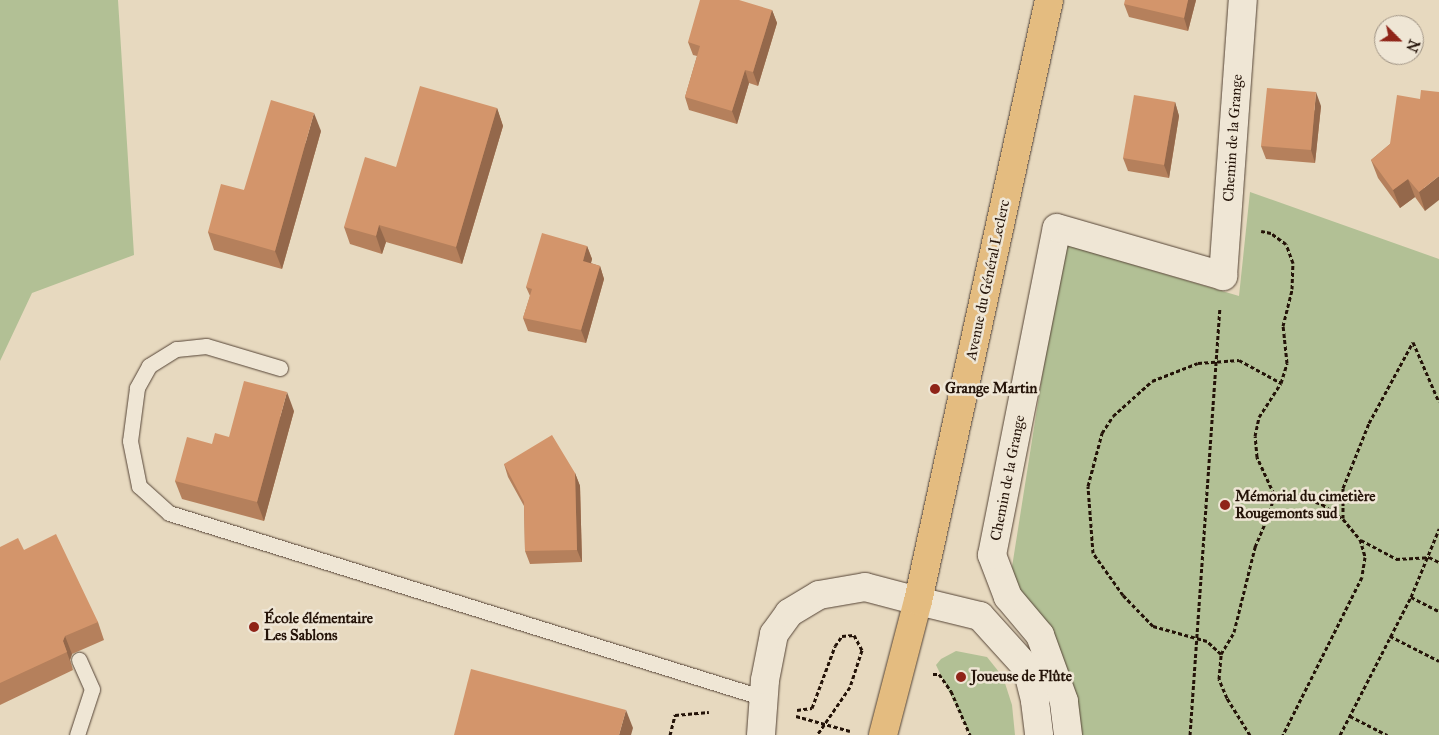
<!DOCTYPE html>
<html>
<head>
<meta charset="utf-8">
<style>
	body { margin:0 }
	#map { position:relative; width:1439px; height:735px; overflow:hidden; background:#e7d9bf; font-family:"IM FELL Great Primer",serif }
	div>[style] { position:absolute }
	.green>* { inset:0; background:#b2c095 }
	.path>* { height:3px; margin-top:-1.5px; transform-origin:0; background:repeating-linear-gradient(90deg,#241308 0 4px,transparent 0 6.5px) }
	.roads { filter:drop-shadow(0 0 1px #554436) drop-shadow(0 0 1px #554436) }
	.lane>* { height:15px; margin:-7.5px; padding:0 7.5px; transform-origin:7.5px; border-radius:7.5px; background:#efe6d5 }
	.street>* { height:28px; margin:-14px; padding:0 14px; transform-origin:14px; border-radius:14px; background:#efe6d5 }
	.secondary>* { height:28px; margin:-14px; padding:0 14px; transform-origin:14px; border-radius:14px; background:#efe6d5 }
	.primary>* { height:28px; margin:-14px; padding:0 14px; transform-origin:14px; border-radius:14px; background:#e4bc80 }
	.wall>* { inset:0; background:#b5805c }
	.shaded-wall>* { inset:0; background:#94684b }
	.building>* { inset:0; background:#d3956b }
	.dots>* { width:14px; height:14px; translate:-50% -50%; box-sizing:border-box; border:2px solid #efe6d5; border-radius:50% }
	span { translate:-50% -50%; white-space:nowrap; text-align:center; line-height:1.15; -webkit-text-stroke:5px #efe6d5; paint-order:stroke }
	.street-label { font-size:15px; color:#241308 }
	.poi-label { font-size:15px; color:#241308; font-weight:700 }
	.left { translate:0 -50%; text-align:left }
	.north { position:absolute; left:1374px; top:15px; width:50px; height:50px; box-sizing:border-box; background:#efe6d5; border:1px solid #9e9283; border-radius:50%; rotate:113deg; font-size:14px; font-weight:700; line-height:20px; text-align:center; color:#241308 }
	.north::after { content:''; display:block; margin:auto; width:18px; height:22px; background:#8f2418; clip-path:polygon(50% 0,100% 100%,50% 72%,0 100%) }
</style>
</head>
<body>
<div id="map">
	<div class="green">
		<div style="clip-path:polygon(0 0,118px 0,134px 255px,32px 293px,0 361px)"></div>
		<div style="clip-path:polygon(1250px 192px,1439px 259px,1439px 735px,1078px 735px,1020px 599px,1012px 567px,1063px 244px,1239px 296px)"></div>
		<div style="clip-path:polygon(956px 651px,987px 657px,1003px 677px,1012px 705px,1015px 735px,970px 735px,936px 665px,941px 659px)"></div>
	</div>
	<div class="path">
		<div style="left:1274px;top:494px;width:23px;rotate:2deg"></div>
		<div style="left:1297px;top:495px;width:27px;rotate:20deg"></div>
		<div style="left:1322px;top:504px;width:26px;rotate:36deg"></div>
		<div style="left:1343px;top:519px;width:26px;rotate:50deg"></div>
		<div style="left:1360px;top:539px;width:19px;rotate:74deg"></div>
		<div style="left:1365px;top:557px;width:20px;rotate:99deg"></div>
		<div style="left:1362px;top:577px;width:177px;rotate:116.6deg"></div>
		<div style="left:1343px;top:518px;width:30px;rotate:-90deg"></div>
		<div style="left:1343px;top:488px;width:70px;rotate:-68.2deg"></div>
		<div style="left:1369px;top:423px;width:92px;rotate:-61.5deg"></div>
		<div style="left:1413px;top:342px;width:65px;rotate:66.6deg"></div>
		<div style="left:1361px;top:540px;width:40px;rotate:28deg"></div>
		<div style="left:1396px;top:559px;width:33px;rotate:-3deg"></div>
		<div style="left:1429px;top:557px;width:11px;rotate:27deg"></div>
		<div style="left:1411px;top:597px;width:31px;rotate:27deg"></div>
		<div style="left:1390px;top:636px;width:55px;rotate:27deg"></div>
		<div style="left:1221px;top:654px;width:19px;rotate:-137deg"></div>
		<div style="left:1207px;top:641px;width:56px;rotate:-164.5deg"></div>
		<div style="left:1153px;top:626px;width:43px;rotate:-134.1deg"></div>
		<div style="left:1123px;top:595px;width:52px;rotate:-125.5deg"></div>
		<div style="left:1093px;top:553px;width:67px;rotate:-94.3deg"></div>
		<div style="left:1088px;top:486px;width:55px;rotate:-75.2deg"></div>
		<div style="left:1102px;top:433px;width:20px;rotate:-57deg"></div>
		<div style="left:1113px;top:416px;width:52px;rotate:-41.9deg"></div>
		<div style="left:1152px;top:381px;width:49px;rotate:-21.4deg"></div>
		<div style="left:1198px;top:363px;width:41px;rotate:-4.2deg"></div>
		<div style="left:1239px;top:360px;width:48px;rotate:28.7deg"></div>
		<div style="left:933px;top:674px;width:6px"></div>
		<div style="left:939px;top:674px;width:21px;rotate:55deg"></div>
		<div style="left:951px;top:691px;width:48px;rotate:66.6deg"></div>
		<div style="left:797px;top:710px;width:15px;rotate:-8deg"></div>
		<div style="left:812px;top:708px;width:66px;rotate:-69.6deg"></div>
		<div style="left:835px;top:646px;width:12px;rotate:-55deg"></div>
		<div style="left:842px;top:636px;width:12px;rotate:-5deg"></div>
		<div style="left:854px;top:635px;width:17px;rotate:62deg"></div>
		<div style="left:862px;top:650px;width:39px;rotate:108deg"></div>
		<div style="left:850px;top:687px;width:58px;rotate:124.5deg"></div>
		<div style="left:796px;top:716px;width:56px;rotate:15.5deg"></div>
		<div style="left:1350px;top:716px;width:42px;rotate:27.2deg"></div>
		<div style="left:670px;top:735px;width:21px;rotate:-76deg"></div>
		<div style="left:675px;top:715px;width:34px;rotate:-5deg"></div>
		<div style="left:1190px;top:735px;width:427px;rotate:-86deg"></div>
		<div style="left:1250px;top:735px;width:44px;rotate:-121.9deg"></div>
		<div style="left:1227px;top:698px;width:21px;rotate:-113deg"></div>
		<div style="left:1219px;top:679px;width:25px;rotate:-85deg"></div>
		<div style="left:1221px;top:654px;width:26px;rotate:-59deg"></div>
		<div style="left:1234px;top:632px;width:88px;rotate:-76.1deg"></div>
		<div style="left:1255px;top:547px;width:38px;rotate:-67deg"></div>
		<div style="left:1270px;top:512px;width:18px;rotate:-77deg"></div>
		<div style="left:1274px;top:494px;width:41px;rotate:-114.7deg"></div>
		<div style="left:1257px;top:457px;width:21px;rotate:-95deg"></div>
		<div style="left:1255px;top:436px;width:19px;rotate:-78deg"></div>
		<div style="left:1259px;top:417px;width:40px;rotate:-57.1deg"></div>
		<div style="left:1281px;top:383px;width:21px;rotate:-73deg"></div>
		<div style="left:1287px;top:363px;width:37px;rotate:-96deg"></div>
		<div style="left:1283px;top:326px;width:38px;rotate:-76deg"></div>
		<div style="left:1292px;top:289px;width:26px;rotate:-88deg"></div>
		<div style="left:1293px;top:263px;width:20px;rotate:-110deg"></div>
		<div style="left:1286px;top:244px;width:19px;rotate:-144deg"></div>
		<div style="left:1271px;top:233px;width:10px;rotate:-169deg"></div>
		<div style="left:1340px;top:735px;width:155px;rotate:-62.8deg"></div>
		<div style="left:1411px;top:597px;width:74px;rotate:-67.6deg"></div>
	</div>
	<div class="roads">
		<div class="lane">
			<div style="left:280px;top:368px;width:77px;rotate:-163.4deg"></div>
			<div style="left:206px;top:346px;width:30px;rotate:174deg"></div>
			<div style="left:176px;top:349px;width:32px;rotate:148deg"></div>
			<div style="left:149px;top:366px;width:25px;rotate:119deg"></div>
			<div style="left:137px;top:388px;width:53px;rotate:97.5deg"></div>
			<div style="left:130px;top:441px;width:46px;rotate:78.7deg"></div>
			<div style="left:139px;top:486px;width:40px;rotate:42deg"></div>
			<div style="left:169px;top:513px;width:623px;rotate:17.27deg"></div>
			<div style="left:77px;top:735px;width:48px;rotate:-71.9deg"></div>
			<div style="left:92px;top:689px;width:32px;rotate:-114deg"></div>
		</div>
		<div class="street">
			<div style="left:761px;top:735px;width:55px;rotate:-85.8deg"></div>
			<div style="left:765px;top:680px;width:47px;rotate:-78.9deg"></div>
			<div style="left:774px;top:634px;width:26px;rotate:-54deg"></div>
			<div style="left:789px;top:613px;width:35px;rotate:-31deg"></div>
			<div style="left:819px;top:595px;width:47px;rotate:-9.9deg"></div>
			<div style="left:865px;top:587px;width:55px;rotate:14.8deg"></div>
			<div style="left:1068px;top:735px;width:34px;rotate:-97deg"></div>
			<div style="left:1064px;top:701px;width:70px;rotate:-110deg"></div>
			<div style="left:1040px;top:635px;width:50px;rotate:-130.1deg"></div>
			<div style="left:1008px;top:597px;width:45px;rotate:-110.9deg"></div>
			<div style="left:992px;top:555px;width:333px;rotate:-78.8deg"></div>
			<div style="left:1057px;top:228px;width:173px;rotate:16.1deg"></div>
			<div style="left:1223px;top:276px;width:277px;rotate:-85.9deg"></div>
		</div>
		<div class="secondary">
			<div style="left:918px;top:601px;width:64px;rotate:13.6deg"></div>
			<div style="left:980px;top:616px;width:70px;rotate:47.9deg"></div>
			<div style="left:1027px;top:668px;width:34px;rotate:76deg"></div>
			<div style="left:1035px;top:701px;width:34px;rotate:83deg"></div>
		</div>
		<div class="primary">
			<div style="left:883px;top:735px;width:138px;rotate:-75.4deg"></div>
			<div style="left:918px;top:601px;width:615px;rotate:-77.7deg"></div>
		</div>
	</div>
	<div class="wall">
		<div style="clip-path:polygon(1196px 0,1188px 31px,1129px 17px,1124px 4px)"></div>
		<div style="clip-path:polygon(772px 10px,777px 23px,758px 86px,749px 83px,737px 124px,689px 110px,685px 97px,697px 56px,693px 55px,688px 42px)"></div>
		<div style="clip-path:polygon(1420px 99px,1425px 211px,1415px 197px,1400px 208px,1378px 178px,1371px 160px,1390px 144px)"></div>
		<div style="clip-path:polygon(1175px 102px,1179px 116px,1169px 178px,1128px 171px,1123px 158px)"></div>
		<div style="clip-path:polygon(1321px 106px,1315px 163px,1266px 159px,1261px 146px)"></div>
		<div style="clip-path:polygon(497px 108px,503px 126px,462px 264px,386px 242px,382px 254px,350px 244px,344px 227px)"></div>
		<div style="clip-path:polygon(321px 131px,282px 269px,214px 250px,208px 232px,244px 190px)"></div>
		<div style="clip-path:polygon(587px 246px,592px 259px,591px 263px,600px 266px,604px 279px,586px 343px,528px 331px,523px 318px,530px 296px,526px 287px)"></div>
		<div style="clip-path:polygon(294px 411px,264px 521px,182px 499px,175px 481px,212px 444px)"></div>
		<div style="clip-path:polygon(504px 464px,575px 473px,580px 486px,582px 562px,530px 564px,525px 551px,524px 506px,508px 477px)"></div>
		<div style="clip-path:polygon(0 547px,24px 550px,98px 622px,104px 640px,72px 654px,70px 660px,73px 670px,0 705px)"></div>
	</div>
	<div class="shaded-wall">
		<div style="clip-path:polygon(1188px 0,1196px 0,1188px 31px,1184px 18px)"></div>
		<div style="clip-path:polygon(772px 10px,777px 23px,758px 86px,753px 72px)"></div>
		<div style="clip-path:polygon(745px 70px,749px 83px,737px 124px,732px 111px)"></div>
		<div style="clip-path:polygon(1316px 92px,1321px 106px,1315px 163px,1311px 150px)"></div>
		<div style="clip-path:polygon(1175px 102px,1179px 116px,1169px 178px,1164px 165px)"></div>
		<div style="clip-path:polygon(497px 108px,503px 126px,462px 264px,456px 247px)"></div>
		<div style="clip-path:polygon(314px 113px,321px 131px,282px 269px,275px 251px)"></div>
		<div style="clip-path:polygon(1439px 176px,1439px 200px,1425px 211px,1419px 192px)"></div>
		<div style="clip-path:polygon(1408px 179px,1415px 197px,1400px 208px,1393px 190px)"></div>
		<div style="clip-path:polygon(379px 225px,386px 242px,382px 254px,376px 236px)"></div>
		<div style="clip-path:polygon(587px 246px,592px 259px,588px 274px,583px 261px)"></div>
		<div style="clip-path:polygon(600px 266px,604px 279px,586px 343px,581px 330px)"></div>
		<div style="clip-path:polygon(287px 392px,294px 411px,264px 521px,257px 502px)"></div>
		<div style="clip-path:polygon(575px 473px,580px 486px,582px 562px,577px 550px)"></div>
		<div style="clip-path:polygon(65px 636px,72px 654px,70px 660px,73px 670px,63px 641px)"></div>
		<div style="clip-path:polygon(626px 710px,633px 728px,631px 735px,619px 735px)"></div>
	</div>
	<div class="building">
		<div style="clip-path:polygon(700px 0,739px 0,772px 10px,753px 72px,745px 70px,732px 111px,685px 97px,700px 46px,688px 42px)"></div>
		<div style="clip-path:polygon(1125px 0,1188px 0,1184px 18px,1124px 4px)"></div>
		<div style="clip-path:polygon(420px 86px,497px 108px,456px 247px,379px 225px,376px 236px,344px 227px,365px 157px,396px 167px)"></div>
		<div style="clip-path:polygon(1267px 88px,1316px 92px,1311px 150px,1261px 146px)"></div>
		<div style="clip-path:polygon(1421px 90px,1439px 92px,1439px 176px,1419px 192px,1408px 179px,1393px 190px,1371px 160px,1390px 144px,1397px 95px,1420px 99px)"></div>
		<div style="clip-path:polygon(1134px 95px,1175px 102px,1164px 165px,1123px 158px)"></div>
		<div style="clip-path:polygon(271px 100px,314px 113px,275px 251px,208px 232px,221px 184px,244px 190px)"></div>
		<div style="clip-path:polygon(542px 233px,587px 246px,583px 261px,600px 266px,581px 330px,523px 318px,532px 289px,526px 287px)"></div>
		<div style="clip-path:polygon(244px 381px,287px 392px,257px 502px,175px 481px,187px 437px,212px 444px,215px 433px,229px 437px)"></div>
		<div style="clip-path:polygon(552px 435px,575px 473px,577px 550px,525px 551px,524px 502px,504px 464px)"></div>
		<div style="clip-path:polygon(56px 534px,98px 622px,65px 636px,63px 641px,67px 652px,0 683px,0 547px,18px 538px,24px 550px)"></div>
		<div style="clip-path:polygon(471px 669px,626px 710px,619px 735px,454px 735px)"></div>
	</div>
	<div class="dots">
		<div style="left:935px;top:389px;background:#8f2418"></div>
		<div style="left:1225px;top:505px;background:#8f2418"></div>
		<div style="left:254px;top:627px;background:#8f2418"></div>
		<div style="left:961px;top:677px;background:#8f2418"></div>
	</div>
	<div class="street-label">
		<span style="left:1233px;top:138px;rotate:-86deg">Chemin de la Grange</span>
		<span style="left:988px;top:280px;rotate:-78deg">Avenue du Général Leclerc</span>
		<span style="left:1008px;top:478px;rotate:-79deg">Chemin de la Grange</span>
	</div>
	<div class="poi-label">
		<span class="left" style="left:945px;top:389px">Grange Martin</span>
		<span class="left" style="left:1235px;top:505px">Mémorial du cimetière<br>Rougemonts sud</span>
		<span class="left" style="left:264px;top:627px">École élémentaire<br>Les Sablons</span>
		<span class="left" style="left:971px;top:677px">Joueuse de Flûte</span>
	</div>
	<div class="north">N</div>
</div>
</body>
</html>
